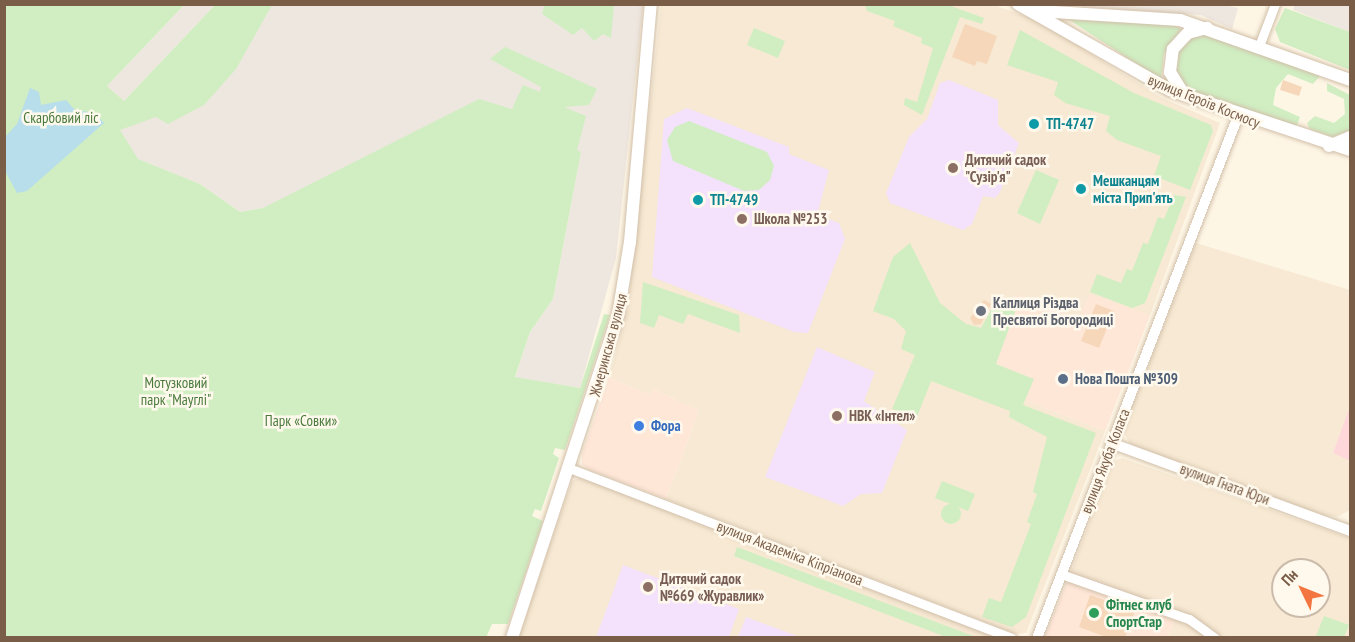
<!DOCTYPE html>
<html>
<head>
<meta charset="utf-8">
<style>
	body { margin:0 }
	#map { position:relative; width:1355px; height:642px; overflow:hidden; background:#fef6e5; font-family:"PT Sans Narrow",sans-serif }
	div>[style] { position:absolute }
	.residential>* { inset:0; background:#f7e9d3 }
	.commercial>* { inset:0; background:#ffe7d8 }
	.industrial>* { inset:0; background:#eee7df }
	.education>* { inset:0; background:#f4e1fb }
	.medical>* { inset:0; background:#fdd7d9 }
	.green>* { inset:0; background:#d0eec2 }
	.round { border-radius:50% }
	.water>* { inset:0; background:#b7deea }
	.building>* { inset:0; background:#f6d7ba }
	.roads { filter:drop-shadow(0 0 2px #d1bfa9) drop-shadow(0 0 2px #d1bfa9) }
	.minor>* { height:9px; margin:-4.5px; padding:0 4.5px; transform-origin:4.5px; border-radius:4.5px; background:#fff }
	.tertiary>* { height:10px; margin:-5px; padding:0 5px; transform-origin:5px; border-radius:5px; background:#fff }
	.secondary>* { height:12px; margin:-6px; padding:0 6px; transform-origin:6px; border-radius:6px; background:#fff }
	.dots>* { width:16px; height:16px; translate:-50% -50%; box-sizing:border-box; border:3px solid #fff9ed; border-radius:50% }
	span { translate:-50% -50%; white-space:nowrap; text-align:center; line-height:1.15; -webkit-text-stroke:5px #fff9ed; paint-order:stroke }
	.street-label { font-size:15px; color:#7a5d47 }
	.park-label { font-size:15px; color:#497a3c }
	.culture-label { font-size:15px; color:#0d838f; font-weight:700 }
	.left { translate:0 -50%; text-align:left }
	.education-label { font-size:15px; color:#785e54; font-weight:700 }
	.worship-label { font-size:15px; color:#5b616d; font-weight:700 }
	.service-label { font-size:15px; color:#4e5e75; font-weight:700 }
	.shop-label { font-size:15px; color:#366cbe; font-weight:700 }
	.leisure-label { font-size:15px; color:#27864d; font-weight:700 }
	.frame { position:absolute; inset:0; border:6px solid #7a5d47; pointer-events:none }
	.north { position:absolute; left:1271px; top:558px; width:60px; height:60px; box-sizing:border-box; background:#fff9ed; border:2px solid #cabbab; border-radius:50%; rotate:313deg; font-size:16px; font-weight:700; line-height:24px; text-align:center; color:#7a5d47 }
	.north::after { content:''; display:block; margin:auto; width:21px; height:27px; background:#f37640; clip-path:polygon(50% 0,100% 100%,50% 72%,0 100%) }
</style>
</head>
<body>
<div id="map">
	<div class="residential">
		<div style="clip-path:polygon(661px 5px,994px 5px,1038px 21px,1162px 98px,1220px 123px,1150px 315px,1130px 309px,1078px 319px,979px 383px,1105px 431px,1026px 633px,1016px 634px,666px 499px,699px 411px,654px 389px,649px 394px,609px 378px,628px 307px)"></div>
		<div style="clip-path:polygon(1196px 243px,1350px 290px,1350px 406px,1333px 453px,1350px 461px,1350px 510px,1337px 517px,1316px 514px,1130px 444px,1123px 431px)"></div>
		<div style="clip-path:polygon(evenodd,1122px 458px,1350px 538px,1350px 637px,1168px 637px,1178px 610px,1071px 572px,1112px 462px,1122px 458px,1283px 570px,1319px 570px,1319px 606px,1283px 606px,1283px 570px)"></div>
		<div style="clip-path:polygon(581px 477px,998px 638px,518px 638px,572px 481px)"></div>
	</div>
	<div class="commercial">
		<div style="clip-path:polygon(1017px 294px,1078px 319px,1090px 294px,1150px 315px,1105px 431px,979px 383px)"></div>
		<div style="clip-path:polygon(609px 378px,649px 394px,654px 389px,699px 411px,666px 499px,587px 469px,582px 464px,582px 453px)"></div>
		<div style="clip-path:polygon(1071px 572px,1178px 610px,1168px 637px,1044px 638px)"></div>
	</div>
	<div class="industrial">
		<div style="clip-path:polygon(184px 5px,215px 5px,124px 101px,107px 86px)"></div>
		<div style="clip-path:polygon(219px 5px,643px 5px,616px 258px,580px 388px,515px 378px,530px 332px,553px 299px,581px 152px,240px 212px,200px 184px,130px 156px,109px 155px,125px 103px)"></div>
		<div style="clip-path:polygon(1225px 5px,1238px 8px,1232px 29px,1201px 15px,1059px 5px)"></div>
		<div style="clip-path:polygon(1295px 5px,1350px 5px,1350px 32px,1293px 10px)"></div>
	</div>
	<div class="education">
		<div style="clip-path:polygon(949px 80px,998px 100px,998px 125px,1019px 143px,1000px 192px,995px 198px,983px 196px,972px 224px,963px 230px,890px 203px,886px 193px,909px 137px,927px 119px,940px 83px)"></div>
		<div style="clip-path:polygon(687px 108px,789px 147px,789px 154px,829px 170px,817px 215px,839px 223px,845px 239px,808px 333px,794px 332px,652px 277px,664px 119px)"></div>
		<div style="clip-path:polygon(817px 347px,875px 372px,864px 401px,907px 430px,882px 493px,861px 494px,843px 506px,765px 477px)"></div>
		<div style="clip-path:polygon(623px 565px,739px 609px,729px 637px,596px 637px)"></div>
		<div style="clip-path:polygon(746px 617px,800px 637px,738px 637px)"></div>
	</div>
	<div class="medical">
		<div style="clip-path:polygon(1350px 406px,1350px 461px,1333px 453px)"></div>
	</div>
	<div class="green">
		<div style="clip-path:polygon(545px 4px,614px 5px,611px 38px,603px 34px,594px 41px,582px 28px,573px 35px,542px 14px)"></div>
		<div style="clip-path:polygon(4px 5px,184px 5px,107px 86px,124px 101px,215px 5px,272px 5px,236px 69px,204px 105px,168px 124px,156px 117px,120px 130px,138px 159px,200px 184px,240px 212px,263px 208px,479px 99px,512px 109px,523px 85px,540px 92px,541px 87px,490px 59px,505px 47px,597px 89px,589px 105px,564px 107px,586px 116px,577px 150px,581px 152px,553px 299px,530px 332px,515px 377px,580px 388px,604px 314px,610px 315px,565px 450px,555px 448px,553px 454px,559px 458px,541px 511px,535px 509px,532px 516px,543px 521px,508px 624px,492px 624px,486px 638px,5px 637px)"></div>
		<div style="clip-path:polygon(865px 5px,948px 5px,984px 18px,982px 24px,960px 17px,922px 115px,904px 105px,905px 98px,917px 102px,933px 48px,921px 43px,922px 38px,893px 26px,895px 21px,867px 11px)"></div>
		<div style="clip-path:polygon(1285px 8px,1350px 32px,1350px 70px,1280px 42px,1275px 29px)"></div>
		<div style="clip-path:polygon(1068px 19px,1174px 25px,1181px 29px,1164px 54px,1161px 80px)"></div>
		<div style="clip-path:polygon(754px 28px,785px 41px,778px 58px,747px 45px)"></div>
		<div style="clip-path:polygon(1020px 30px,1134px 93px,1211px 125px,1213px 131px,1190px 190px,1154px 176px,1161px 156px,1117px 140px,1106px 131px,1110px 116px,1065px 103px,1054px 95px,1058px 82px,1007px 65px)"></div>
		<div style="clip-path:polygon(1202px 31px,1320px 76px,1313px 84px,1288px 74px,1276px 88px,1273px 105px,1300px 117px,1295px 131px,1187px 93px,1174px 74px,1174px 57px,1184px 40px)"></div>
		<div style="clip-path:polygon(1327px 83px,1350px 95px,1350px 130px,1333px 137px,1310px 129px,1307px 123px,1315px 116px,1334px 123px,1345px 114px,1344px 99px,1327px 91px)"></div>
		<div style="clip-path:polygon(689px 121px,767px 152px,774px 166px,770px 180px,759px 190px,744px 191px,673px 161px,667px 140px,675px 127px)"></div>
		<div style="clip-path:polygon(1036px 170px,1059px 180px,1040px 224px,1017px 213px)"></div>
		<div style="clip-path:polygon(1174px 195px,1186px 197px,1145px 303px,1132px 308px,1090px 292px,1097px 274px,1121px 283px,1127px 269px,1132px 271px,1143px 243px,1148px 244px,1158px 217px,1164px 219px)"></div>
		<div style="clip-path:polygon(910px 243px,940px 303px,966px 324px,981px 328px,991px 310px,1019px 301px,996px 364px,1034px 379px,1023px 405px,1096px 433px,1026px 617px,1012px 627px,982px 617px,989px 598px,1001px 602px,1031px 524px,1027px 522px,1037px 494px,1033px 492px,1047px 437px,1009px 417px,1010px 411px,931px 381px,917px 417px,892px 409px,915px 355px,901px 349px,906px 331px,894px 319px,873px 311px,893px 257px)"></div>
		<div style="clip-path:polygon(643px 282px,739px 315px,740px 333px,688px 314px,683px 324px,659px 315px,654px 328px,640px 323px)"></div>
		<div style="clip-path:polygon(942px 481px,975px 494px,968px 511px,935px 498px)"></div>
		<div class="round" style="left:941px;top:504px;width:20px;height:20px"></div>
		<div style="clip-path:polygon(737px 547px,976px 637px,946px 637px,734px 556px)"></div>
		<div style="clip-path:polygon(1324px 616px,1349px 625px,1344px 637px,1316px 636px)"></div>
	</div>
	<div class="water">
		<div style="clip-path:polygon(30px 88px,39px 92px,41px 105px,66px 100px,75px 110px,95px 113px,104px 123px,27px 191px,17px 193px,5px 171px,5px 137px,17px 124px)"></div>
	</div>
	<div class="building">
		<div style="clip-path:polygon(965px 24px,997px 36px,987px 64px,977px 61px,975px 66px,952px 57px)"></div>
		<div style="clip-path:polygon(1283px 80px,1302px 87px,1299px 96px,1280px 90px)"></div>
		<div style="clip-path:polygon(984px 300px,991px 304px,981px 324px,974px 325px,970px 318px)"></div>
		<div style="clip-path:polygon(1096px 304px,1114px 311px,1099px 348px,1081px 341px)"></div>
		<div style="clip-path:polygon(1090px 595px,1135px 611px,1125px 638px,1109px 638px,1079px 627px)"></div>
	</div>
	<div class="roads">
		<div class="minor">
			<div style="left:1259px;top:46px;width:45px;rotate:-69.1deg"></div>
			<div style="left:569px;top:468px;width:474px;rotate:21deg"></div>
			<div style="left:1061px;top:574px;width:136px;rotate:19.4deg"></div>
			<div style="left:1189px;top:619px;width:32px;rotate:36deg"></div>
		</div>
		<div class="tertiary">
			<div style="left:1111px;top:443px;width:255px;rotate:20.2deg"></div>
			<div style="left:1037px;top:638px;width:559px;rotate:-68.94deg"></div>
		</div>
		<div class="secondary">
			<div style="left:1018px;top:4px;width:175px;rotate:29.5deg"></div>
			<div style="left:1170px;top:90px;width:190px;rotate:18.4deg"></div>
			<div style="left:1038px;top:11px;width:142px;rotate:3.6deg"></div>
			<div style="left:1180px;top:20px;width:180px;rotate:19.4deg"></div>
			<div style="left:1183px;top:93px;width:25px;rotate:-122deg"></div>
			<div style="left:1170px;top:72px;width:23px;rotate:-83deg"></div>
			<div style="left:1173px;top:49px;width:22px;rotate:-47deg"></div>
			<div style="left:1188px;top:33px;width:20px;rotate:-15deg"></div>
			<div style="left:1329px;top:146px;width:23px;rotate:-23deg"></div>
			<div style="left:512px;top:638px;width:340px;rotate:-71.8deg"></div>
			<div style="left:618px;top:315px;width:74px;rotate:-80.7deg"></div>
			<div style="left:630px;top:242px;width:239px;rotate:-85deg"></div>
		</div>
	</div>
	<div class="dots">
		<div style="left:1034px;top:124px;background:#0f9aa8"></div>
		<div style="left:953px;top:168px;background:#8d6e63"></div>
		<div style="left:1081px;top:189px;background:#0f9aa8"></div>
		<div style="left:698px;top:200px;background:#0f9aa8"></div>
		<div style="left:742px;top:219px;background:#8d6e63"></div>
		<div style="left:981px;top:311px;background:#6b7280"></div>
		<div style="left:1063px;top:379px;background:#5c6f8a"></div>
		<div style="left:837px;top:416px;background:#8d6e63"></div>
		<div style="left:639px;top:426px;background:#3f7fe0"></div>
		<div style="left:648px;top:587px;background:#8d6e63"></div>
		<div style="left:1094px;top:613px;background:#2e9e5b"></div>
	</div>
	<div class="street-label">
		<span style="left:1204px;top:101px;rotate:22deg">вулиця Героїв Космосу</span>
		<span style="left:608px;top:345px;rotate:-75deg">Жмеринська вулиця</span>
		<span style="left:1105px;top:461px;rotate:-69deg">вулиця Якуба Коласа</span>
		<span style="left:1225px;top:484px;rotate:20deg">вулиця Гната Юри</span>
		<span style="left:790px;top:553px;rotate:21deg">вулиця Академіка Кіпріанова</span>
	</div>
	<div class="park-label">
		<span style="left:61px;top:118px">Скарбовий ліс</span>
		<span style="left:176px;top:391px">Мотузковий<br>парк "Мауглі"</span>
		<span style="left:301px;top:421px">Парк «Совки»</span>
	</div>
	<div class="culture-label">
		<span class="left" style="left:1046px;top:124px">ТП-4747</span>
		<span class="left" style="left:1093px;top:189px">Мешканцям<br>міста Прип'ять</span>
		<span class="left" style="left:710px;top:200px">ТП-4749</span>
	</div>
	<div class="education-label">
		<span class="left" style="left:965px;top:168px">Дитячий садок<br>"Сузір'я"</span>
		<span class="left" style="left:754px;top:219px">Школа №253</span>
		<span class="left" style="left:849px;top:416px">НВК «Інтел»</span>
		<span class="left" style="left:660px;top:587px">Дитячий садок<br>№669 «Журавлик»</span>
	</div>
	<div class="worship-label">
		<span class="left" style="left:993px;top:311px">Каплиця Різдва<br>Пресвятої Богородиці</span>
	</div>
	<div class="service-label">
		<span class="left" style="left:1075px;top:379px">Нова Пошта №309</span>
	</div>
	<div class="shop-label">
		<span class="left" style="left:651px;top:426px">Фора</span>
	</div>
	<div class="leisure-label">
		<span class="left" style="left:1106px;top:613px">Фітнес клуб<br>СпортСтар</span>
	</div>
	<div class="frame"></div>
	<div class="north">Пн</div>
</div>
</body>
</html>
